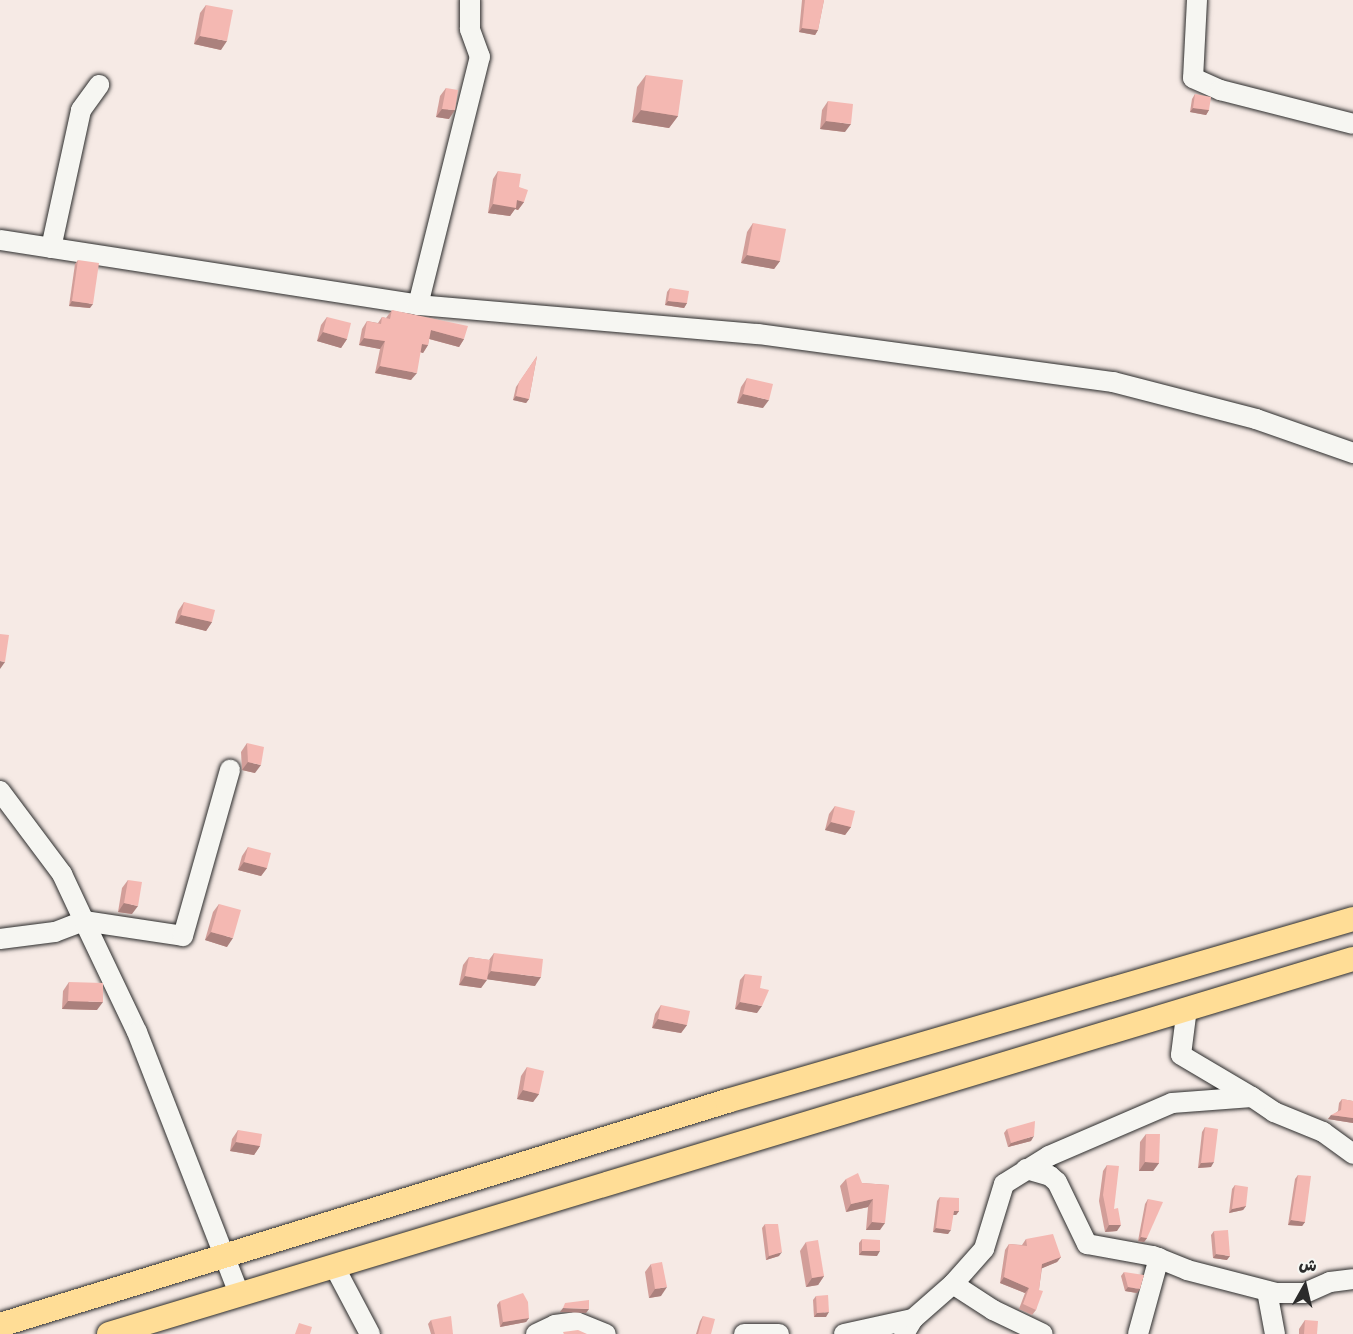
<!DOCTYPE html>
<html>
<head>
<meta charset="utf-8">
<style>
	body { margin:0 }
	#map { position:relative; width:1353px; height:1334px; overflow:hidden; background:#f6eae5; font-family:"Gochi Hand","Playpen Sans Arabic",sans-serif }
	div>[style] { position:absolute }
	.roads { filter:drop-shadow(0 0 2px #2b2b2b) drop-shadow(0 0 2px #2b2b2b) }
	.minor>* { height:20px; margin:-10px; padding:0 10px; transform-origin:10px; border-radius:10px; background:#f6f6f2 }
	.major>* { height:24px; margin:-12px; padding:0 12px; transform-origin:12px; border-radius:12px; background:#ffdd96 }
	.wall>* { inset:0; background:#d29e99 }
	.shaded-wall>* { inset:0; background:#ab817d }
	.building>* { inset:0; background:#f4b8b2 }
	span { translate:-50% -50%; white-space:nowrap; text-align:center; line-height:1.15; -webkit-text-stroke:5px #f6f6f2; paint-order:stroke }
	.north { position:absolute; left:1275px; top:1256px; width:60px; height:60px; -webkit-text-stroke:4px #f6f6f2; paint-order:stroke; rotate:8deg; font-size:16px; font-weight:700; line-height:24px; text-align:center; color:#2b2b2b }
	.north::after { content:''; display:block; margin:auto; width:21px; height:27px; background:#2b2b2b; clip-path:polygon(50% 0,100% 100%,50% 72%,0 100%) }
</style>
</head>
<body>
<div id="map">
	<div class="roads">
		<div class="minor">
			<div style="left:1197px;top:0;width:78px;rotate:92.9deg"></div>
			<div style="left:1193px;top:78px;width:30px;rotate:24deg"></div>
			<div style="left:1220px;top:90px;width:137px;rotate:14.3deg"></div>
			<div style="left:0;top:240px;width:423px;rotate:8.8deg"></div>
			<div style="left:418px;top:305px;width:341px;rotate:4.9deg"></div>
			<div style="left:758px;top:334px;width:358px;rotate:7.7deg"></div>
			<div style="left:1113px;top:382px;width:148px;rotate:14.5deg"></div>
			<div style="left:1256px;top:419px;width:103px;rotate:19.3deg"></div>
			<div style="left:51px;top:248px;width:141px;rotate:-77.7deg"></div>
			<div style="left:81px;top:110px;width:31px;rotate:-54deg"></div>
			<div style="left:418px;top:305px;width:256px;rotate:-76deg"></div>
			<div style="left:480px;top:57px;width:30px;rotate:-110deg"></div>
			<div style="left:470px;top:29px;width:29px;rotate:-90deg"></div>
			<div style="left:0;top:791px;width:104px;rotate:53.2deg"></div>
			<div style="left:62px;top:874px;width:52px;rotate:64.9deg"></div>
			<div style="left:84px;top:921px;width:123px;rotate:64.5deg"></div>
			<div style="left:137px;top:1032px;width:281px;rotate:68.7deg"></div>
			<div style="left:0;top:939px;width:55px;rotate:-7.3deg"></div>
			<div style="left:55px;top:932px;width:31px;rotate:-21deg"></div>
			<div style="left:84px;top:921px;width:100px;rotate:8.6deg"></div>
			<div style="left:183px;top:936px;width:173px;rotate:-74.2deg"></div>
			<div style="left:1187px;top:1008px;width:47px;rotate:97.3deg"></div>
			<div style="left:1181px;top:1055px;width:82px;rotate:30.6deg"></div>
			<div style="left:1026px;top:1169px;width:25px;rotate:16deg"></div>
			<div style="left:1050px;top:1176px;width:9px;rotate:41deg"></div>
			<div style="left:1057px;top:1182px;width:69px;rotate:64.2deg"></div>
			<div style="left:1087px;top:1244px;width:67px;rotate:10.3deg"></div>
			<div style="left:1153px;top:1256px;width:37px;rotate:22deg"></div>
			<div style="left:1187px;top:1270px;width:92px;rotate:14.5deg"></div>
			<div style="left:1276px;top:1293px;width:29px"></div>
			<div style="left:1305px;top:1293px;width:27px;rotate:-24deg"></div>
			<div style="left:1330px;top:1282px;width:23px;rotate:-7deg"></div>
			<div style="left:334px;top:1266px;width:77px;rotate:62.1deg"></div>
			<div style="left:953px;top:1284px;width:48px;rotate:33deg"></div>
			<div style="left:993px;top:1310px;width:55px;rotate:25.6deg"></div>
			<div style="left:1267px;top:1291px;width:44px;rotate:79.5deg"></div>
			<div style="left:536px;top:1334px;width:21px;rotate:-25deg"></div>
			<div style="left:555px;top:1325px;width:21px;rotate:-8deg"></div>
			<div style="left:576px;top:1322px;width:32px;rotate:22deg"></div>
			<div style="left:744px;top:1334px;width:35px"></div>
			<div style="left:844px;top:1334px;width:71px;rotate:-12.3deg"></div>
			<div style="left:904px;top:1334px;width:17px;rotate:-59deg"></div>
			<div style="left:913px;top:1319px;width:53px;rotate:-41.2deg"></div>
			<div style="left:953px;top:1284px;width:47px;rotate:-48.5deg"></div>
			<div style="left:984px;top:1249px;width:68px;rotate:-72.9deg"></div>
			<div style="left:1004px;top:1184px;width:53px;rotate:-31.9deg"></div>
			<div style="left:1049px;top:1156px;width:134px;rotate:-23.3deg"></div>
			<div style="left:1172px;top:1103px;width:80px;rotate:-4.3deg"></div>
			<div style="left:1252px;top:1097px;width:27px;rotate:34deg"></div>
			<div style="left:1274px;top:1112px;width:53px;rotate:22.2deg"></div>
			<div style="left:1323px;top:1132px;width:37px;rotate:36deg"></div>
			<div style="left:1138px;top:1334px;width:79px;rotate:-74.6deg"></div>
		</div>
		<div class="major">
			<div style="left:0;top:1325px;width:761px;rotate:-17.12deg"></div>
			<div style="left:727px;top:1101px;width:652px;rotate:-16.21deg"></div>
			<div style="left:109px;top:1334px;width:1299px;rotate:-16.78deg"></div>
		</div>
	</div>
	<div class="wall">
		<div style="clip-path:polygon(802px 0,824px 0,818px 30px,815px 35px,799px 32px)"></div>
		<div style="clip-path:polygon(206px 5px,221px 50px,194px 44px,200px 13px)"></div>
		<div style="clip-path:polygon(646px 75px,678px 116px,669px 128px,632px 122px,637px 87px)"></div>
		<div style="clip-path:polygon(446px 88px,449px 119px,436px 117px,440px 96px)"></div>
		<div style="clip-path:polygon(1195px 94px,1209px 110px,1206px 115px,1190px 112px,1192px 99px)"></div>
		<div style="clip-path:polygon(828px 101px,845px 132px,820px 129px,822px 110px)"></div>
		<div style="clip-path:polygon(498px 171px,519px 187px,524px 202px,518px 210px,515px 209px,510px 216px,488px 213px,493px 179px)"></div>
		<div style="clip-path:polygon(753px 223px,780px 261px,774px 269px,741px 263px,747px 232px)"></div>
		<div style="clip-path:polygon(78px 260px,90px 308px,69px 306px,75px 264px)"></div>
		<div style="clip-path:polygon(670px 288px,687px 303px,684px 308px,665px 305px,667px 292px)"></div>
		<div style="clip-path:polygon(392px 310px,464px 339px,459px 347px,429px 339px,428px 345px,423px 353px,420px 352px,411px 380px,375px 373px,380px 349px,359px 345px,362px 329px,367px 321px,378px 323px,382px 317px,386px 318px)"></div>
		<div style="clip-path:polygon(327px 317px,347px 339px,341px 348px,317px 341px,321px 325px)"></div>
		<div style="clip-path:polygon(537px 356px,529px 399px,526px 403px,513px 400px,516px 387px)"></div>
		<div style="clip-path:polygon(747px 378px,763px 408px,737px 403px,741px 387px)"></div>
		<div style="clip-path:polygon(184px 602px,212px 622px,206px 631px,175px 623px,178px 611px)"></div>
		<div style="clip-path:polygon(247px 743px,255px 773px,242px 770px,241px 752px)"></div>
		<div style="clip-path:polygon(835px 806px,851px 827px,845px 835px,825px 830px,829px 814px)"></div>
		<div style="clip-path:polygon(248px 847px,267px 868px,261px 876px,238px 870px,242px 856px)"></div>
		<div style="clip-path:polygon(128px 880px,132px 914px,118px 912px,122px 888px)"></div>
		<div style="clip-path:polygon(219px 904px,227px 947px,205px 940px,213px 912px)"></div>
		<div style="clip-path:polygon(494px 953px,535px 986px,487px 979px,481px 988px,459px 985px,463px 965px,469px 957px,489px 960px)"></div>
		<div style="clip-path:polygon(745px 974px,760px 988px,757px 1013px,735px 1009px,740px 980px)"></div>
		<div style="clip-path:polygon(69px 982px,97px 1010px,62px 1009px,63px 991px)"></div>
		<div style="clip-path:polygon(661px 1005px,687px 1025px,681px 1033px,652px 1028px,655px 1014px)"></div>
		<div style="clip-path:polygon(527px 1067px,539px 1094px,533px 1102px,517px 1099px,521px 1076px)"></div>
		<div style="clip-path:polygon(1342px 1099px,1353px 1101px,1353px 1123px,1328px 1119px,1338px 1111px,1339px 1103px)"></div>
		<div style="clip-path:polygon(1205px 1127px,1211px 1167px,1198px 1168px,1202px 1132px)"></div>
		<div style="clip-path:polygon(1007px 1129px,1031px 1141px,1008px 1147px,1004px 1133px)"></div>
		<div style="clip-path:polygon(238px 1130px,260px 1146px,254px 1155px,230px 1151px,232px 1139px)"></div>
		<div style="clip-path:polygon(1146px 1134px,1159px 1163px,1153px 1171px,1139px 1171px,1140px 1142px)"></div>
		<div style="clip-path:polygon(1107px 1165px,1117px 1231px,1105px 1232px,1099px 1201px,1103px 1171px)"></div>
		<div style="clip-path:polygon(1298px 1175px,1305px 1222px,1302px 1226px,1288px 1225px,1295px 1179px)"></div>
		<div style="clip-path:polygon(846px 1179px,862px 1183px,889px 1185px,880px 1230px,866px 1230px,868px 1207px,846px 1212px,840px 1186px)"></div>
		<div style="clip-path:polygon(1235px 1185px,1246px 1206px,1243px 1210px,1229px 1213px,1232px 1189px)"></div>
		<div style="clip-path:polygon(940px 1197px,959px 1211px,956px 1215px,953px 1215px,948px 1234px,933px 1232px,937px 1201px)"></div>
		<div style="clip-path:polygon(1148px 1199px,1147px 1238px,1144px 1242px,1138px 1241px,1145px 1204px)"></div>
		<div style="clip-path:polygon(765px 1224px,779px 1256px,766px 1260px,762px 1228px)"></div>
		<div style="clip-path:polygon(1214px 1231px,1227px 1260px,1213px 1258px,1211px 1235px)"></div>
		<div style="clip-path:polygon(862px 1239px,877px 1256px,859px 1255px,859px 1243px)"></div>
		<div style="clip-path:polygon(1026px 1239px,1061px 1257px,1057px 1262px,1042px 1268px,1036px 1310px,1032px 1315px,1019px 1309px,1025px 1293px,1000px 1283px,1005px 1250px,1009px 1244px,1022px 1245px)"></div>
		<div style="clip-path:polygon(806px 1242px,824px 1276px,818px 1285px,806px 1287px,800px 1251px)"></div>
		<div style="clip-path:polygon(651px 1264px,661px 1296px,649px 1298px,645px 1272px)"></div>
		<div style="clip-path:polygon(1124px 1272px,1137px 1293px,1125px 1291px,1121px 1276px)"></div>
		<div style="clip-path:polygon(816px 1296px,826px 1317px,814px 1317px,813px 1300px)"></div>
		<div style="clip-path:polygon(500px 1301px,529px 1318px,526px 1322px,500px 1327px,497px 1305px)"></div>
		<div style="clip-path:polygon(703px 1316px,711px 1334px,696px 1334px,700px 1321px)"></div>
		<div style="clip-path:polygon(431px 1320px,453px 1334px,431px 1334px,428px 1324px)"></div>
		<div style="clip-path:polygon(1305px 1320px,1317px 1334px,1299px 1334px,1299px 1329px)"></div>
	</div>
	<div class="shaded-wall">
		<div style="clip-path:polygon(802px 28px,818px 30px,815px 35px,799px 32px)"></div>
		<div style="clip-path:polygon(200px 36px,227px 41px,221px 50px,194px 44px)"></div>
		<div style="clip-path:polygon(1193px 108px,1209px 110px,1206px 115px,1190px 112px)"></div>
		<div style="clip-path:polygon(442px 109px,455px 110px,449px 119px,436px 117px)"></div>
		<div style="clip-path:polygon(641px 110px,678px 116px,669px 128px,632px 122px)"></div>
		<div style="clip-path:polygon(826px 121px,851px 124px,845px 132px,820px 129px)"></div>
		<div style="clip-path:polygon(517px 200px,524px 202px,518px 210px,515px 209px,510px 216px,488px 213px,493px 204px)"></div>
		<div style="clip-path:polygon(747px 255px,780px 261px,774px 269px,741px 263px)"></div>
		<div style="clip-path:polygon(72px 301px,93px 304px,90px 308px,69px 306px)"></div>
		<div style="clip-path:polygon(668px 301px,687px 303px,684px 308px,665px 305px)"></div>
		<div style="clip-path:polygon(431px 330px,464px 339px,459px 347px,426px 338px)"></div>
		<div style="clip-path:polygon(323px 332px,347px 339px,341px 348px,317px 341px)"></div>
		<div style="clip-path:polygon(364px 338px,385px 341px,380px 349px,359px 345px)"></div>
		<div style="clip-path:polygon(422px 344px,428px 345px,423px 353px,417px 351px)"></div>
		<div style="clip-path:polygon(380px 366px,417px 373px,411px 380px,375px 373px)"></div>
		<div style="clip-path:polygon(743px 394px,769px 400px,763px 408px,737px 403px)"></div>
		<div style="clip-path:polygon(516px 396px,529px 399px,526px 403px,513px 400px)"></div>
		<div style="clip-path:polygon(181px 615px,212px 622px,206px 631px,175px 623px)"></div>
		<div style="clip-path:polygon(0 661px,5px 662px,0 669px)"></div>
		<div style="clip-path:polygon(248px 762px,261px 765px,255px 773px,242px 770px)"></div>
		<div style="clip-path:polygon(831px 822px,851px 827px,845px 835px,825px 830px)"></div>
		<div style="clip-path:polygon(244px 862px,267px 868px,261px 876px,238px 870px)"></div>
		<div style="clip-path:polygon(124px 903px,138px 906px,132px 914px,118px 912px)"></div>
		<div style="clip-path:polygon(211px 932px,233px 938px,227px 947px,205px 940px)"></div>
		<div style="clip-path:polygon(491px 971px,541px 977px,535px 986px,485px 979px)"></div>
		<div style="clip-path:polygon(465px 976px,487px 980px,481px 988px,459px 985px)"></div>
		<div style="clip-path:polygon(68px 1001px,103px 1002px,97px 1010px,62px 1009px)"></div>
		<div style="clip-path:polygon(740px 1002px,762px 1006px,757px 1013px,735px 1009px)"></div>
		<div style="clip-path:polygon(658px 1019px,687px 1025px,681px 1033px,652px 1028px)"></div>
		<div style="clip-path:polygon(523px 1090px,539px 1094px,533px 1102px,517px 1099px)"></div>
		<div style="clip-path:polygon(1331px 1115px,1353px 1118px,1353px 1123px,1328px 1119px)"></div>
		<div style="clip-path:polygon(1034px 1136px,1031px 1141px,1008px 1147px,1011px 1143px)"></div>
		<div style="clip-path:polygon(236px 1142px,260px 1146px,254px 1155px,230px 1151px)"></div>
		<div style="clip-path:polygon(1145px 1162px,1159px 1163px,1153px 1171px,1139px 1171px)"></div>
		<div style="clip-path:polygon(1214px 1162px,1211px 1167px,1198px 1168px,1201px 1163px)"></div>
		<div style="clip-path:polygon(873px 1199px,868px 1207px,846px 1212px,851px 1204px)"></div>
		<div style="clip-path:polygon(1246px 1206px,1243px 1210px,1229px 1213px,1232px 1209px)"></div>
		<div style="clip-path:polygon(954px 1211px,959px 1211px,956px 1215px,951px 1215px)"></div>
		<div style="clip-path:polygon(1291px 1220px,1305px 1222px,1302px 1226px,1288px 1225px)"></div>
		<div style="clip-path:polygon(872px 1222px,885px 1223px,880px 1230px,866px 1230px)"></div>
		<div style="clip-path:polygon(1109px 1225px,1121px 1225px,1117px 1231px,1105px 1232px)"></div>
		<div style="clip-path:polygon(936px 1228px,951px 1230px,948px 1234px,933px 1232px)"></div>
		<div style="clip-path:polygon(1141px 1237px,1147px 1238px,1144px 1242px,1138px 1241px)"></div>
		<div style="clip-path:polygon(862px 1251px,880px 1251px,877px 1256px,859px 1255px)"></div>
		<div style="clip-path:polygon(782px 1252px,779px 1256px,766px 1260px,769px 1256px)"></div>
		<div style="clip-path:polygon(1216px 1254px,1230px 1256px,1227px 1260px,1213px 1258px)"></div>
		<div style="clip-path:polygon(1061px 1257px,1057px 1262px,1038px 1270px,1042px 1264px)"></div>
		<div style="clip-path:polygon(824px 1276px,818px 1285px,806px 1287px,812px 1278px)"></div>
		<div style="clip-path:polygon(1004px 1277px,1029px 1288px,1025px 1293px,1000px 1283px)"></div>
		<div style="clip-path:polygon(667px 1287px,661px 1296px,649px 1298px,655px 1289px)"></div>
		<div style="clip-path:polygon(1128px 1287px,1140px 1289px,1137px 1293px,1125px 1291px)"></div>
		<div style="clip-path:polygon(563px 1308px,589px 1309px,586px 1313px,560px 1312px)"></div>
		<div style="clip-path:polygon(829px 1312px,826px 1317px,814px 1317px,817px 1313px)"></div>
		<div style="clip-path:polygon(529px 1318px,526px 1322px,500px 1327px,503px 1322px)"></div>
	</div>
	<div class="building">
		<div style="clip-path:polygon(805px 0,824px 0,818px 30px,802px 28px)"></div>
		<div style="clip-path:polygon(206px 5px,233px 10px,227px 41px,200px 36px)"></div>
		<div style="clip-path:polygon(646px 75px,683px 80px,678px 116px,641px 110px)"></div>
		<div style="clip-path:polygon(446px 88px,458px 90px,455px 110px,442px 109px)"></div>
		<div style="clip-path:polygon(1195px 94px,1211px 97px,1209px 110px,1193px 108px)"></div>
		<div style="clip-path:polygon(828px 101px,853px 104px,851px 124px,826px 121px)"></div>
		<div style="clip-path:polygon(498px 171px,521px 174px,519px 187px,528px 190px,524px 202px,517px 200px,516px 208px,493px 204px)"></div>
		<div style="clip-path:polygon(753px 223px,786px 229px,780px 261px,747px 255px)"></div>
		<div style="clip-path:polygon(78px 260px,99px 263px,93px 304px,72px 301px)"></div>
		<div style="clip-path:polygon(670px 288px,689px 291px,687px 303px,668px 301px)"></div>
		<div style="clip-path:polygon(392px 310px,468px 326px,464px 339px,431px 330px,428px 345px,422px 344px,417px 373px,380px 366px,385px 341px,364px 338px,367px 321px,381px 324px,382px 317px,390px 319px)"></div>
		<div style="clip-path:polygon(327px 317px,351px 323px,347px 339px,323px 332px)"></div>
		<div style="clip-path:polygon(537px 356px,529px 399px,516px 396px,519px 382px)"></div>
		<div style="clip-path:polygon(747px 378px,773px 384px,769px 400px,743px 394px)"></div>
		<div style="clip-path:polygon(184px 602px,215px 610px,212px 622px,181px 615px)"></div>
		<div style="clip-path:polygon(0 634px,9px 635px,5px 662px,0 661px)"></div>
		<div style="clip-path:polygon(247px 743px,264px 747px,261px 765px,248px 762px)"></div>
		<div style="clip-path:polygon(835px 806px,855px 811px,851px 827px,831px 822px)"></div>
		<div style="clip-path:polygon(248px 847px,271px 853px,267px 868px,244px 862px)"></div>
		<div style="clip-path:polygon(128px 880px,142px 882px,138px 906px,124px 903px)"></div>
		<div style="clip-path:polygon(219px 904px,241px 910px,233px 938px,211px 932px)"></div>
		<div style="clip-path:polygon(494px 953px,543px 959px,541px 977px,491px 971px)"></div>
		<div style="clip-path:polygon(469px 957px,490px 960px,487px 980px,465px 976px)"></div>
		<div style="clip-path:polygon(745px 974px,762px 976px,760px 988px,769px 990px,762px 1006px,740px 1002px)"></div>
		<div style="clip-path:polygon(69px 982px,103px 983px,103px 1002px,68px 1001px)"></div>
		<div style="clip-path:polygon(661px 1005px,690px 1011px,687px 1025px,658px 1019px)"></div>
		<div style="clip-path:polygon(527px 1067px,544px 1071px,539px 1094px,523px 1090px)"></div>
		<div style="clip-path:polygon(1342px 1099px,1353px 1101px,1353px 1118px,1331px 1115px,1341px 1110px)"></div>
		<div style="clip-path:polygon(1035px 1121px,1034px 1136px,1011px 1143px,1007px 1129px)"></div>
		<div style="clip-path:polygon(1205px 1127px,1218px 1129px,1214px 1162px,1201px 1163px)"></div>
		<div style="clip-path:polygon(238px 1130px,262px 1134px,260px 1146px,236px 1142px)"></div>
		<div style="clip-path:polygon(1146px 1134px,1160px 1134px,1159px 1163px,1145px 1162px)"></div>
		<div style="clip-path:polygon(1107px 1165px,1119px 1166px,1114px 1209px,1118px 1208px,1121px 1225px,1109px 1225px,1103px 1195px)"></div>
		<div style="clip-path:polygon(858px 1173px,862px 1183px,889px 1185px,885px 1223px,872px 1222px,873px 1199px,851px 1204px,846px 1179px)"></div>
		<div style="clip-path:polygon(1298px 1175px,1311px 1176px,1305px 1222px,1291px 1220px)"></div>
		<div style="clip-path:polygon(1235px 1185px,1248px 1187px,1246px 1206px,1232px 1209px)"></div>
		<div style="clip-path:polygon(940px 1197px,959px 1198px,959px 1211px,954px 1211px,951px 1230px,936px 1228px)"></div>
		<div style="clip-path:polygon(1148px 1199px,1163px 1202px,1147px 1238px,1141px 1237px)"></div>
		<div style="clip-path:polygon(765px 1224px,778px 1224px,782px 1252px,769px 1256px)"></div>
		<div style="clip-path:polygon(1228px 1230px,1230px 1256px,1216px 1254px,1214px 1231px)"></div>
		<div style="clip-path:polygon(1053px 1234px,1061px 1257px,1042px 1264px,1039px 1290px,1043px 1291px,1036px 1310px,1023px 1304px,1029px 1288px,1004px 1277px,1009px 1244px,1027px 1246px,1026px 1239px)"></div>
		<div style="clip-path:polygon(862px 1239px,880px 1240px,880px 1251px,862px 1251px)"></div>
		<div style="clip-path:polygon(818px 1240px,824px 1276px,812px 1278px,806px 1242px)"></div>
		<div style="clip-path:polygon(662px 1262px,667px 1287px,655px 1289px,651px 1264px)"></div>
		<div style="clip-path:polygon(1124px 1272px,1144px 1275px,1140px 1289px,1128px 1287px)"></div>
		<div style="clip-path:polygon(523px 1293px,528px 1302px,529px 1318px,503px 1322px,500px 1301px)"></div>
		<div style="clip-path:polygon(828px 1295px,829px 1312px,817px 1313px,816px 1296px)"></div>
		<div style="clip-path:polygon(589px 1300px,589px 1309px,563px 1308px,565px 1303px)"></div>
		<div style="clip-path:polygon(451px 1316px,453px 1334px,435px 1334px,431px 1320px)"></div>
		<div style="clip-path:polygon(703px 1316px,715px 1319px,711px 1334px,698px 1334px)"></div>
		<div style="clip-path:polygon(1305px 1320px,1318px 1321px,1317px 1334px,1304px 1334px)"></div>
		<div style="clip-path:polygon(299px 1323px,312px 1327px,310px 1334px,295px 1334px)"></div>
		<div style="clip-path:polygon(578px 1330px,587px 1334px,564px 1334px,563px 1332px)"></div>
	</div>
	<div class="north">ش</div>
</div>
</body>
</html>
